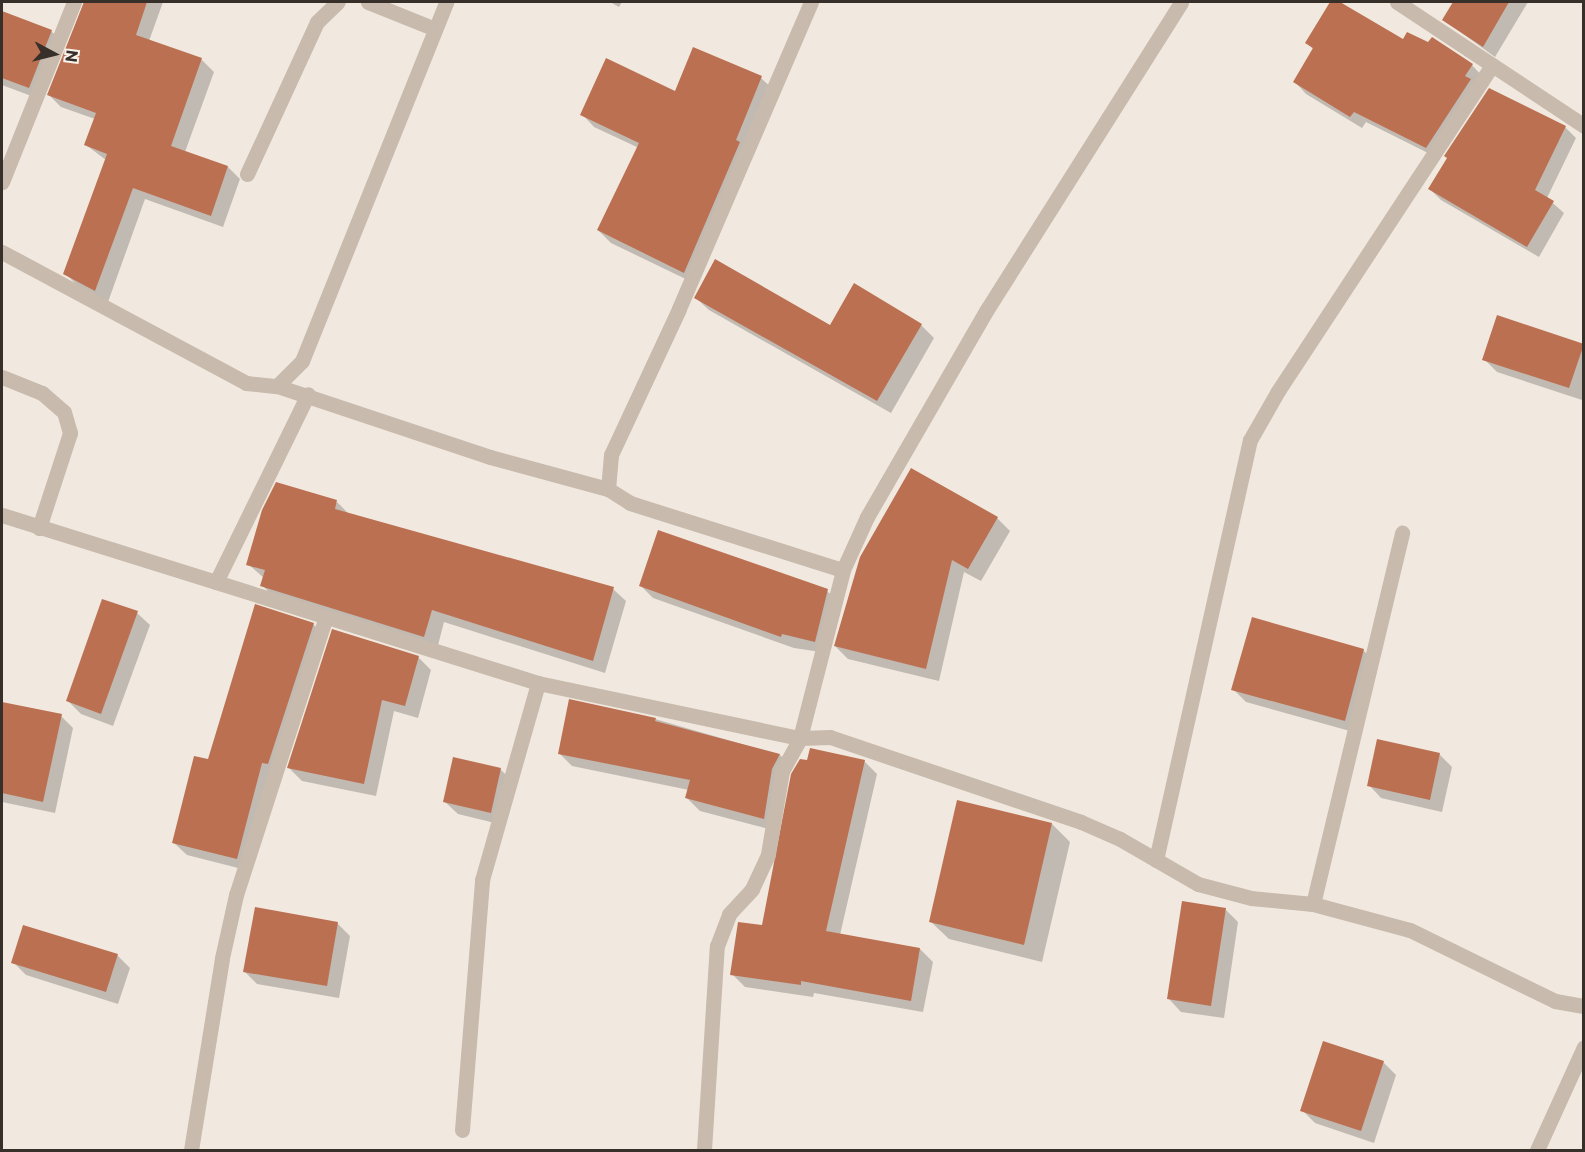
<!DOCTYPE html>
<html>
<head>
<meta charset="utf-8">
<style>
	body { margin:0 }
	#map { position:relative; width:1585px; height:1152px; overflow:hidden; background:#f1e9df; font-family:Commissioner,sans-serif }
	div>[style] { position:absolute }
	.shadow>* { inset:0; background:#0003 }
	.building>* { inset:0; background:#bc7052 }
	.minor>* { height:15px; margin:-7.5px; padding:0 7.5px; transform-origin:7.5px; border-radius:7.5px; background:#c8baac }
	span { translate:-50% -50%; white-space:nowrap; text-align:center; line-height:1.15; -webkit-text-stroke:4.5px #f9f3ec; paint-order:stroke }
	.frame { position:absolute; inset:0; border:3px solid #372f2a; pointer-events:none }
	.north { position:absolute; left:24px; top:24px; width:60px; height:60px; -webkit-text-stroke:4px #f9f3ec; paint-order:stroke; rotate:97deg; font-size:16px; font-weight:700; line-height:24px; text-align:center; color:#372f2a }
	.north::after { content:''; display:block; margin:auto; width:21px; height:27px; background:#372f2a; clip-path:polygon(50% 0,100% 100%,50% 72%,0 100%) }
</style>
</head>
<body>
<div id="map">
	<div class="shadow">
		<div style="clip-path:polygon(84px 2px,163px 2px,149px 41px,202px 60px,214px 72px,185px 152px,228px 167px,240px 179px,223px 227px,145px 199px,108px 302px,77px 285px,65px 273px,106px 160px,86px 145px,95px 119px,61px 107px,49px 95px)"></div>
		<div style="clip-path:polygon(610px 2px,622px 2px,619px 7px)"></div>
		<div style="clip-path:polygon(1332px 2px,1404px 42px,1472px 65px,1483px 77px,1438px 158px,1366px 122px,1362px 128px,1306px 94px,1295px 82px,1314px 50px,1307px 43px)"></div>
		<div style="clip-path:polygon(1455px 2px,1528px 2px,1495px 57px,1444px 20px)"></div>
		<div style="clip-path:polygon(2px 13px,51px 31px,64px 44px,42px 100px,2px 85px)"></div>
		<div style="clip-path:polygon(694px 49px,761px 78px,774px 90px,696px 284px,611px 243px,598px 230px,639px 148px,594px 127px,582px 114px,676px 93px)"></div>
		<div style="clip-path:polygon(1565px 127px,1576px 138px,1547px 198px,1564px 213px,1539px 257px,1441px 200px,1430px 189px)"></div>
		<div style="clip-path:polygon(696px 298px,830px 327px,921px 325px,934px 338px,891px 413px,709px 310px)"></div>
		<div style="clip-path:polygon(1498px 317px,1584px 346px,1582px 400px,1497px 372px,1484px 359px)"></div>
		<div style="clip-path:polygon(337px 502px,350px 515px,613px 589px,626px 601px,605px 673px,444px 622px,437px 649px,275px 598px,262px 585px,264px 578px,248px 564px)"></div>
		<div style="clip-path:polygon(997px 518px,1010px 531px,981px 581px,964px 572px,939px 681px,848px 659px,835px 646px)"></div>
		<div style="clip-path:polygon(640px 585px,827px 591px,840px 603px,827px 653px,794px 648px,653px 598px)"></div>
		<div style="clip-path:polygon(137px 613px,150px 625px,113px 726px,81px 714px,68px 701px)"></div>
		<div style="clip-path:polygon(313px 624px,325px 637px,250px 871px,187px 855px,174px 843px,209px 761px)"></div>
		<div style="clip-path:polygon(1363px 650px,1376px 663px,1357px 733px,1246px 702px,1233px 689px)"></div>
		<div style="clip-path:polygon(418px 657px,431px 670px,418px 718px,394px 711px,376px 796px,302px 781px,289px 768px)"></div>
		<div style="clip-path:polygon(2px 704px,61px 716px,73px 728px,55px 813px,2px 802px)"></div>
		<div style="clip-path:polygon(655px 719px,780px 755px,792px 767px,785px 783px,776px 831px,700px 811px,687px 798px,689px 790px,572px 766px,559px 753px)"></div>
		<div style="clip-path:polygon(1378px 740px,1440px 755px,1452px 767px,1442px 812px,1381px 798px,1369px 785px)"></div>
		<div style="clip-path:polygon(864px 761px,877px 774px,840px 935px,920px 949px,933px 962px,923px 1012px,814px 993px,813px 997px,745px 987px,732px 974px)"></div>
		<div style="clip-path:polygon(500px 769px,513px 782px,503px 825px,458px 814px,445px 802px)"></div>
		<div style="clip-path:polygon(1052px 824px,1070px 842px,1042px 962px,949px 939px,930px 921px)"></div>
		<div style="clip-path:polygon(1226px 910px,1238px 922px,1224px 1018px,1181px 1012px,1169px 999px)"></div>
		<div style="clip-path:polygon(337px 923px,350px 936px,339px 998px,257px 984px,244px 971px)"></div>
		<div style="clip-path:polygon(117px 955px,130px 968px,118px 1004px,26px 975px,13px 962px)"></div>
		<div style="clip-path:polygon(1383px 1062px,1396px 1075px,1374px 1143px,1315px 1123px,1302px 1110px)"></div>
	</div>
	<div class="building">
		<div style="clip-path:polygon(84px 2px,147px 2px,136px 35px,202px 58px,171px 146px,228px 166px,211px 216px,133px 188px,95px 291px,63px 274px,107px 154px,84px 145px,96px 113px,47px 95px)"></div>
		<div style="clip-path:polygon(1330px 2px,1340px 2px,1403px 39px,1407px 32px,1428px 42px,1432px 37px,1473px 64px,1465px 76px,1471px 79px,1426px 148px,1354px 112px,1350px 117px,1293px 82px,1313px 48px,1305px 43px)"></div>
		<div style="clip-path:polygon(1453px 2px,1509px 2px,1483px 47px,1442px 20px)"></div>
		<div style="clip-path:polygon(2px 11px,52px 30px,29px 88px,2px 78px)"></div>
		<div style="clip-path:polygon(693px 47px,762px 76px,736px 140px,740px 142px,684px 273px,597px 230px,639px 143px,580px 115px,606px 58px,675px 91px)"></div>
		<div style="clip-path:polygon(1489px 88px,1566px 126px,1535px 190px,1554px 201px,1527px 247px,1428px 189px,1447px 158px,1444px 156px)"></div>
		<div style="clip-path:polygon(715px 259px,830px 325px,854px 283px,922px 324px,877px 401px,694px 298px)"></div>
		<div style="clip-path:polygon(1497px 315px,1584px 344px,1569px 388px,1482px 360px)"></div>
		<div style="clip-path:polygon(911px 468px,998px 517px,968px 569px,952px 560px,926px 669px,834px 646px,860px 557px)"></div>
		<div style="clip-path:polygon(276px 482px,337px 500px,335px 509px,614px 587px,593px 661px,432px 610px,424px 637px,260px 586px,265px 570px,246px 565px,262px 510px)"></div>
		<div style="clip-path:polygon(658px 530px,828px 589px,815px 642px,782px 634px,781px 637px,639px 586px)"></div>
		<div style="clip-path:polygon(102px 599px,138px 611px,101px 714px,66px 701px)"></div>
		<div style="clip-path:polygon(255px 604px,314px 623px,268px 764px,262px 763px,237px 859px,172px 843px,194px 756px,208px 759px)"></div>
		<div style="clip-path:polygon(1252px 617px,1364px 649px,1345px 721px,1231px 690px)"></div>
		<div style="clip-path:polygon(332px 629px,419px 656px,405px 706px,382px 700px,364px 784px,287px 768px)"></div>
		<div style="clip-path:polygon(569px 699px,656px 718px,655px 721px,780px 754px,772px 769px,764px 819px,685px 798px,690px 780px,558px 754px)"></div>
		<div style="clip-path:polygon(2px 702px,62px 714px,43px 802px,2px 793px)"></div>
		<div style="clip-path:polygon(1377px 739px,1440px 753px,1430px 800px,1367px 786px)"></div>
		<div style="clip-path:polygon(810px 748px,865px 760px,826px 931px,920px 948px,911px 1001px,801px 981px,801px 985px,730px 975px,738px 922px,762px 925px,791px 774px,800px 759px,807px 760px)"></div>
		<div style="clip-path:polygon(453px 757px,501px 768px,491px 813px,443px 802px)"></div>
		<div style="clip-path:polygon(957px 800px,1052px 823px,1024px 945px,929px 922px)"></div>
		<div style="clip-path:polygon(1182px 901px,1226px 908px,1211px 1006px,1167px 999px)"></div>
		<div style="clip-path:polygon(255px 907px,338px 922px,327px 986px,243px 972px)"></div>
		<div style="clip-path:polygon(23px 925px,118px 954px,106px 992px,11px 963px)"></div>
		<div style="clip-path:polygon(1323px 1041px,1384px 1061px,1361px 1131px,1300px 1111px)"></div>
	</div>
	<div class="minor">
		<div style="left:368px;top:2px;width:72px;rotate:21.9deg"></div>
		<div style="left:811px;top:2px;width:334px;rotate:113.3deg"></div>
		<div style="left:679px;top:309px;width:161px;rotate:115deg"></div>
		<div style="left:611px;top:455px;width:34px;rotate:95deg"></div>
		<div style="left:608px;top:489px;width:26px;rotate:32deg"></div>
		<div style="left:630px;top:503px;width:223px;rotate:17.5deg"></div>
		<div style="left:1397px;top:2px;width:224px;rotate:33.5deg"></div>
		<div style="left:247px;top:174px;width:167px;rotate:-65.3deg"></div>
		<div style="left:317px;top:22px;width:29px;rotate:-44deg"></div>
		<div style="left:2px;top:182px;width:194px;rotate:-68.2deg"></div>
		<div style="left:2px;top:252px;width:277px;rotate:28.2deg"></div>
		<div style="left:246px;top:383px;width:31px;rotate:6deg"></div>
		<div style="left:277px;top:386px;width:35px;rotate:-45deg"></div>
		<div style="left:302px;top:361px;width:387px;rotate:-68.1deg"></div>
		<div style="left:2px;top:377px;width:43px;rotate:21.8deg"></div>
		<div style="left:42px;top:393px;width:29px;rotate:41deg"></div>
		<div style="left:64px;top:412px;width:22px;rotate:74deg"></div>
		<div style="left:70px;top:433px;width:100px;rotate:108.1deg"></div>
		<div style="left:277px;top:386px;width:225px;rotate:18.4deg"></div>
		<div style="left:490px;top:457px;width:122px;rotate:15.2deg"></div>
		<div style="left:2px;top:515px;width:562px;rotate:17.4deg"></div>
		<div style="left:538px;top:683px;width:268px;rotate:11.9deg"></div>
		<div style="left:800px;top:738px;width:173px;rotate:-75.6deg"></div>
		<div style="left:843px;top:570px;width:58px;rotate:-65.6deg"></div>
		<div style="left:867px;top:517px;width:238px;rotate:-60deg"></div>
		<div style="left:986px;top:311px;width:365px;rotate:-57.7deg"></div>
		<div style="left:216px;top:582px;width:209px;rotate:-63.9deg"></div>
		<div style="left:1156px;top:860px;width:430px;rotate:-77.4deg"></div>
		<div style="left:1250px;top:440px;width:56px;rotate:-60.3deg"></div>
		<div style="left:1278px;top:391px;width:390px;rotate:-56.7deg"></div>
		<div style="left:1313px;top:904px;width:382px;rotate:-76.5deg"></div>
		<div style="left:462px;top:1130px;width:251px;rotate:-85.4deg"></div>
		<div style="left:482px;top:880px;width:205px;rotate:-74.1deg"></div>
		<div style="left:191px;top:1150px;width:194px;rotate:-80.8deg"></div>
		<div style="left:222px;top:958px;width:65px;rotate:-77.5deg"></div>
		<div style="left:236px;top:895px;width:293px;rotate:-72.1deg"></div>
		<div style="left:704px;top:1150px;width:204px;rotate:-86.4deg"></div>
		<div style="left:717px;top:946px;width:34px;rotate:-69deg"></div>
		<div style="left:729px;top:914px;width:34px;rotate:-47deg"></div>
		<div style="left:752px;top:889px;width:38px;rotate:-65deg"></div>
		<div style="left:768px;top:854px;width:84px;rotate:-80.4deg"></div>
		<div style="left:782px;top:771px;width:38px;rotate:-61deg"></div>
		<div style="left:800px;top:738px;width:30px;rotate:-2deg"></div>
		<div style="left:830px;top:737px;width:265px;rotate:18.7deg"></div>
		<div style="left:1081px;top:822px;width:43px;rotate:23.6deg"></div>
		<div style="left:1120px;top:839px;width:90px;rotate:30deg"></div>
		<div style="left:1198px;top:884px;width:55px;rotate:14.8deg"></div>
		<div style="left:1251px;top:898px;width:62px;rotate:5.5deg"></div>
		<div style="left:1313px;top:904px;width:100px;rotate:15deg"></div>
		<div style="left:1410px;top:930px;width:161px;rotate:26.1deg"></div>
		<div style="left:1555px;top:1001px;width:29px;rotate:10deg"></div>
		<div style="left:1537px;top:1150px;width:113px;rotate:-65.5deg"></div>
	</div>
	<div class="frame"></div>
	<div class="north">N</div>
</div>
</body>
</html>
